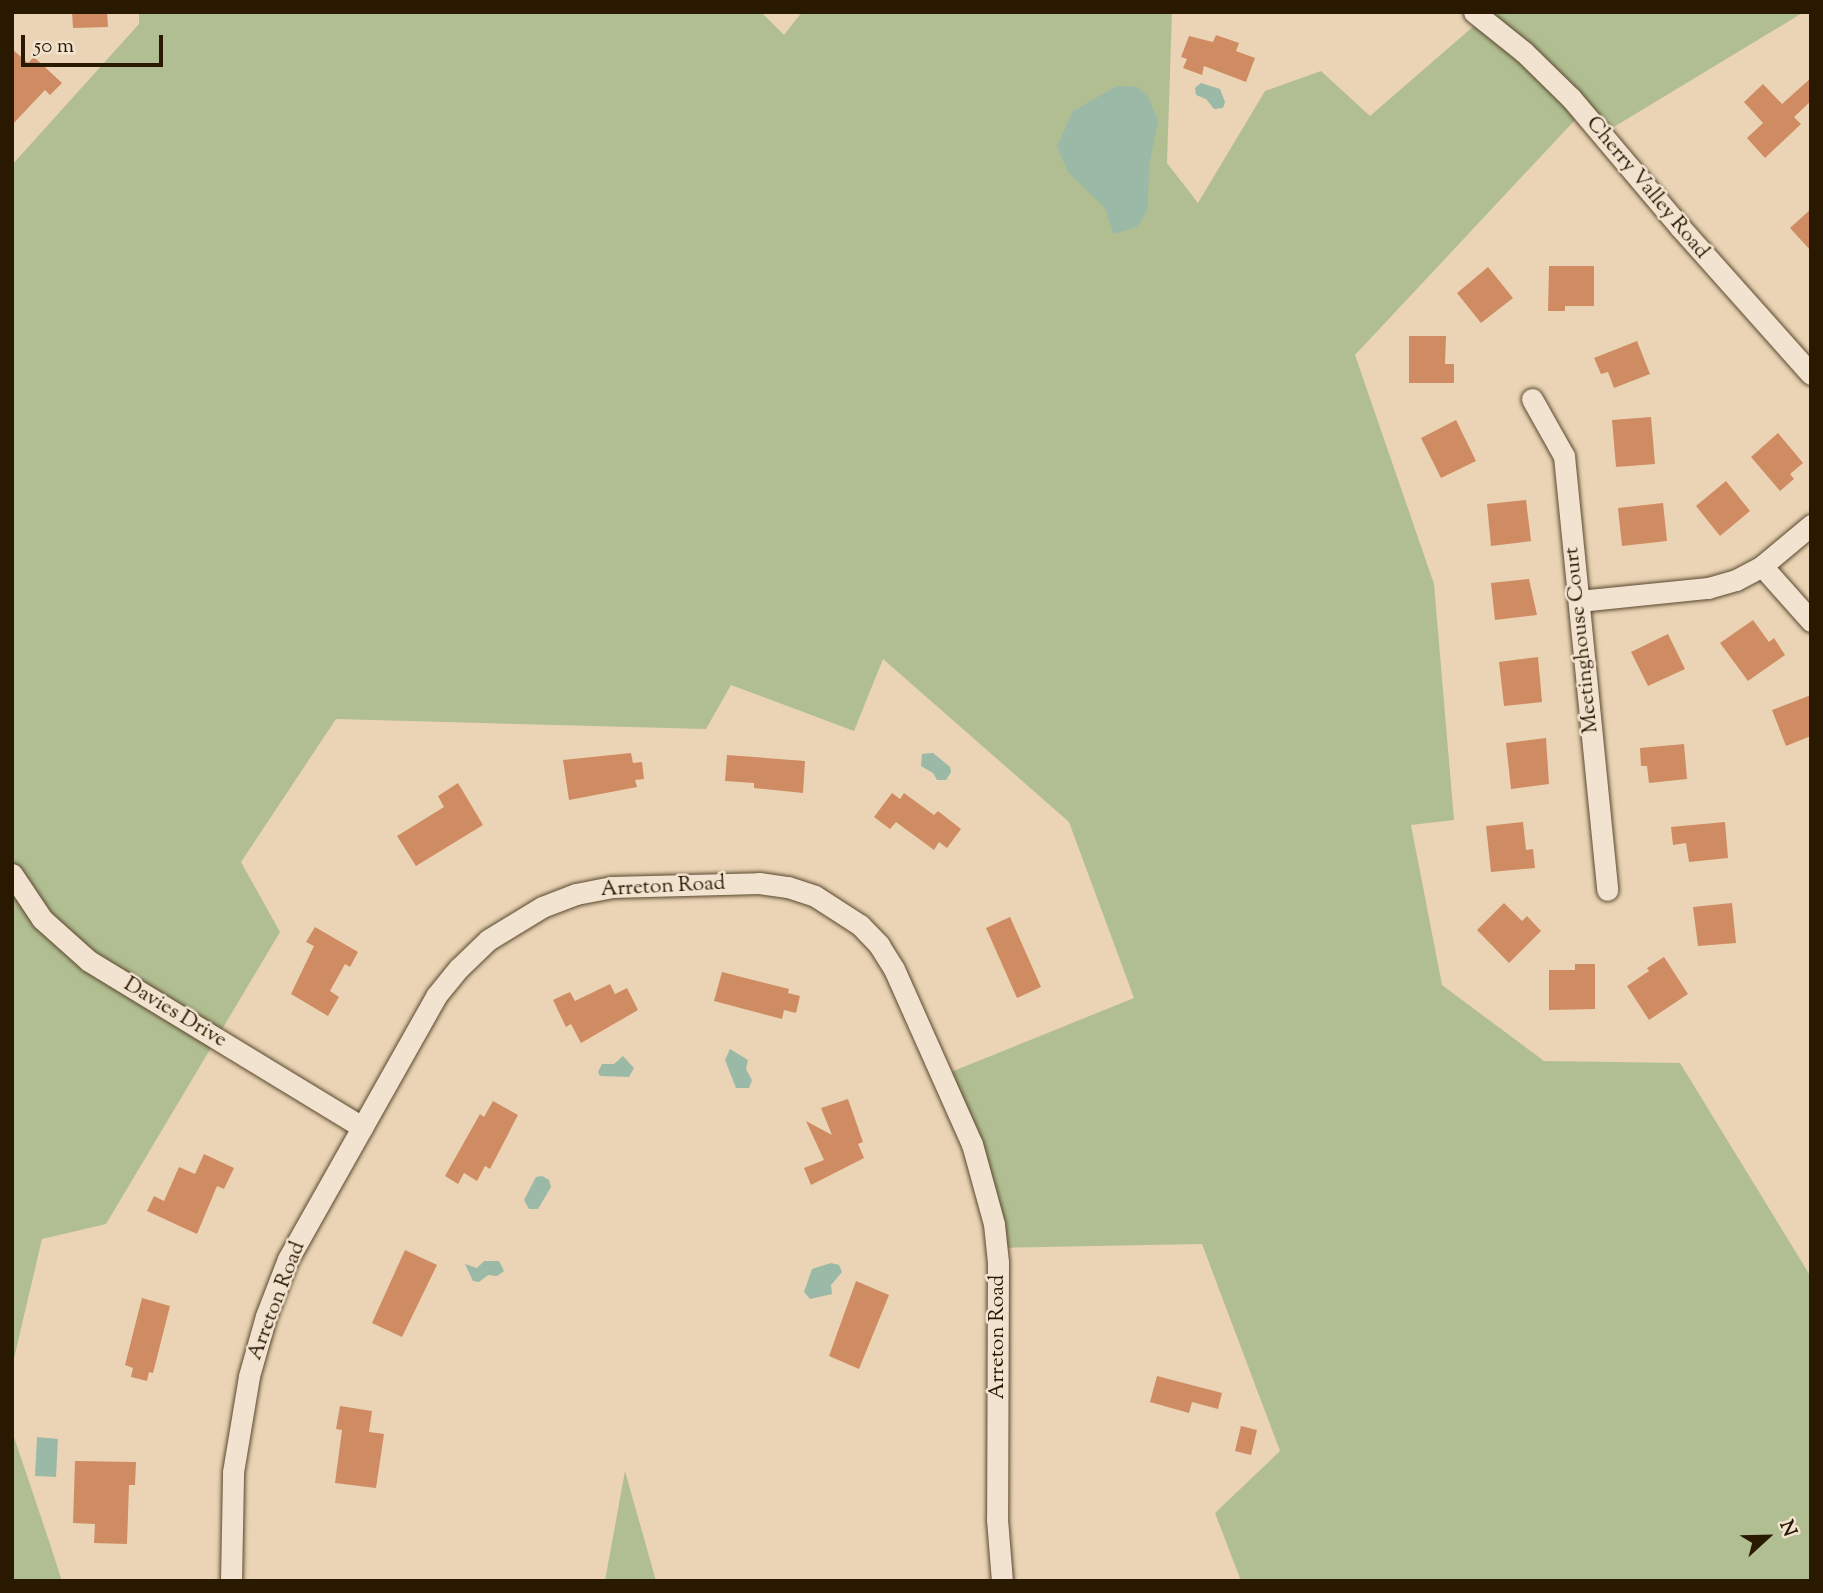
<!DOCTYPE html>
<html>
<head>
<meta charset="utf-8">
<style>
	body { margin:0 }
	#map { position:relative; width:1823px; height:1593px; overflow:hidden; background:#ead4b5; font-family:"Sorts Mill Goudy",serif }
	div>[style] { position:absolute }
	.green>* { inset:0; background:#b1be92 }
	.water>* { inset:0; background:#9ab9a7 }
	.building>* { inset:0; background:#cf8c62 }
	.roads { filter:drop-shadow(0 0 2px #5a482e) drop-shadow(0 0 2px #5a482e) }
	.minor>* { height:21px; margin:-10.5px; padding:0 10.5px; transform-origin:10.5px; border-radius:10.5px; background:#f1e3cf }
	span { translate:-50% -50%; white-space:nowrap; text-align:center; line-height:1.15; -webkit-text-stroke:5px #f1e3cf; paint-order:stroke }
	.street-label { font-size:21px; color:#2a1901 }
	.frame { position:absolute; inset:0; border:14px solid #2a1901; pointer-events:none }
	.north { position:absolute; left:1732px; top:1502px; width:70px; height:70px; -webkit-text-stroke:5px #f1e3cf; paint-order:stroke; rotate:68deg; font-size:19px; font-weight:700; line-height:28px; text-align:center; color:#2a1901 }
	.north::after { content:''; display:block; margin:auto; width:24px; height:32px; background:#2a1901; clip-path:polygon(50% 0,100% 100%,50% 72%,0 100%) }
	.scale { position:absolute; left:21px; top:35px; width:142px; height:32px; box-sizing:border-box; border:4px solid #2a1901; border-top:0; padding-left:9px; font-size:21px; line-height:24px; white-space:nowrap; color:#2a1901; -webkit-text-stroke:5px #f1e3cf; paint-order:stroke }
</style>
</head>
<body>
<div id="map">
	<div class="green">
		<div style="clip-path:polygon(139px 12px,761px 12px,784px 35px,802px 12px,1172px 12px,1167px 163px,1198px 203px,1265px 91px,1321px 71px,1370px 116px,1490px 12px,1804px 12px,1594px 139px,1575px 120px,1355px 355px,1434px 584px,1454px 820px,1411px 825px,1442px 985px,1544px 1061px,1680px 1063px,1811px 1277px,1811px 1581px,1241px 1581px,1215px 1513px,1280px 1451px,1202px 1244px,996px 1248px,941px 1076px,1134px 998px,1069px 822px,883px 659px,854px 731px,731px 685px,706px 729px,336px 719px,241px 862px,280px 932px,106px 1224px,42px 1239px,12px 1367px,12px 165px,139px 24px)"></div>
		<div style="clip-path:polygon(12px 1431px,49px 1541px,62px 1581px,12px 1581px)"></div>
		<div style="clip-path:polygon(625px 1471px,656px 1581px,605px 1581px)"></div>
	</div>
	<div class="water">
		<div style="clip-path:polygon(1201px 83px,1220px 89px,1225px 102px,1223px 108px,1214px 109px,1206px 99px,1196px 95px,1195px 88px)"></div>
		<div style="clip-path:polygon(1117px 86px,1137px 87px,1148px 96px,1158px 121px,1149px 166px,1148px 209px,1137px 227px,1113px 234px,1105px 208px,1068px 172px,1057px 146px,1073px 111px)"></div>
		<div style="clip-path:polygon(933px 753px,950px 767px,951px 772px,946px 780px,937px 780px,933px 773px,921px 766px,922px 754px)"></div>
		<div style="clip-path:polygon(730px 1049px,748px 1060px,746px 1069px,752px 1080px,749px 1088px,736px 1088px,725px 1060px)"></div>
		<div style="clip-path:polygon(623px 1056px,634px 1068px,629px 1077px,600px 1076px,598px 1072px,602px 1064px,614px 1064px)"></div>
		<div style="clip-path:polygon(542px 1176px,549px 1180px,551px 1187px,538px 1209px,529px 1209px,524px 1200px,536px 1177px)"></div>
		<div style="clip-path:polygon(484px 1261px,499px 1261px,504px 1271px,497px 1276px,488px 1275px,479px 1282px,473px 1281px,465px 1264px,477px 1268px)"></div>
		<div style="clip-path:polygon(831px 1263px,839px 1265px,842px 1272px,831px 1285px,832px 1294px,810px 1299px,804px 1292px,812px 1269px)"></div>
		<div style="clip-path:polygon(37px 1437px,58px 1439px,56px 1477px,35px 1476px)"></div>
	</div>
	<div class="building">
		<div style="clip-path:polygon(72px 12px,107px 12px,108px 27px,73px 28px)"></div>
		<div style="clip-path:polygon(1216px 35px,1239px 43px,1236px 51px,1255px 58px,1246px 82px,1204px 66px,1202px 75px,1183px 68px,1187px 59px,1181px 57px,1189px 36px,1213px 42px)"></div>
		<div style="clip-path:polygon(12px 49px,28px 63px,34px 57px,62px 83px,50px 95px,45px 90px,12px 125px)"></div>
		<div style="clip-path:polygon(1811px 78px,1811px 101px,1794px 117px,1801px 124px,1765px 158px,1747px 138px,1763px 123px,1744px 102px,1763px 84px,1782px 104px)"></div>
		<div style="clip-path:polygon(1811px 209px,1811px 251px,1790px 228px)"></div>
		<div style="clip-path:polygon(1549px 266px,1594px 266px,1594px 306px,1565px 306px,1565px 311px,1548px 311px)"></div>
		<div style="clip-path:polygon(1488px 267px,1513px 298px,1481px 323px,1457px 293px)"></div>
		<div style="clip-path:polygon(1409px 336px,1446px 336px,1445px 364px,1454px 364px,1454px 383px,1409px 383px)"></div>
		<div style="clip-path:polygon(1637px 341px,1650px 374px,1614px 388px,1608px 372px,1601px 374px,1594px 358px)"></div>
		<div style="clip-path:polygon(1651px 417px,1655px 464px,1616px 467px,1612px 420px)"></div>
		<div style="clip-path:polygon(1456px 420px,1476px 461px,1441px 478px,1421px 438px)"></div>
		<div style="clip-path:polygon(1778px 433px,1803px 463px,1790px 474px,1794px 479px,1780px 491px,1751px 457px)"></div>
		<div style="clip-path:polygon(1726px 481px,1750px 511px,1720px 536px,1696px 506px)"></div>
		<div style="clip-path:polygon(1526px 500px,1531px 541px,1491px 546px,1487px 504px)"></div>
		<div style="clip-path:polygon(1663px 503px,1667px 541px,1622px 546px,1618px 508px)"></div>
		<div style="clip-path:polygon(1529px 579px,1537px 615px,1495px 620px,1491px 583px)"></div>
		<div style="clip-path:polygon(1753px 620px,1769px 642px,1774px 638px,1785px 655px,1748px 681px,1720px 643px)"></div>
		<div style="clip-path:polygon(1668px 634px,1685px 669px,1648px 686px,1631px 652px)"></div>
		<div style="clip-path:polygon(1538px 657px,1542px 702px,1504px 706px,1499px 662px)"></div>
		<div style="clip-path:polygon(1811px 695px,1811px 736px,1786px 746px,1772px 710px)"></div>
		<div style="clip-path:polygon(1546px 738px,1549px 784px,1511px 789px,1506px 743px)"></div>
		<div style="clip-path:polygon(1684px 744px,1687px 779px,1649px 783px,1647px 766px,1641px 766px,1640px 748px)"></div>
		<div style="clip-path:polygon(631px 753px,633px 763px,642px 762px,644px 779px,635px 780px,637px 787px,569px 800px,563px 760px)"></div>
		<div style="clip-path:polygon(727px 755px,805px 761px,803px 793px,754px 788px,754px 783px,725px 781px)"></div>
		<div style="clip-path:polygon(458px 783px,483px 825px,416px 866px,397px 836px,444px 807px,438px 796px)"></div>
		<div style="clip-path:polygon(892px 793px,900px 799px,904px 793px,934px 815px,938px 811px,961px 829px,947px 848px,939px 842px,934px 850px,896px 822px,890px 829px,874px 817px)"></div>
		<div style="clip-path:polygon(1523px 822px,1526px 850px,1533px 849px,1535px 868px,1491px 872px,1486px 826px)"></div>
		<div style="clip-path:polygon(1725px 822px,1728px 858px,1689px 862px,1686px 843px,1673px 845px,1671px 827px)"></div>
		<div style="clip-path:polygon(1504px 903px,1522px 921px,1527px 916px,1541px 931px,1509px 963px,1477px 930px)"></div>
		<div style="clip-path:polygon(1732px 903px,1736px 943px,1698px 946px,1693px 907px)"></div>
		<div style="clip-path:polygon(1010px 917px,1041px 987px,1017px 998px,986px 928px)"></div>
		<div style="clip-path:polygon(315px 927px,358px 952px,350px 967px,345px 964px,330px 991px,339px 997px,328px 1016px,291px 994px,314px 946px,306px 942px)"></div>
		<div style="clip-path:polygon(1664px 957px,1688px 994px,1649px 1020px,1627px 986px,1649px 971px,1647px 968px)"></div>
		<div style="clip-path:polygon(1575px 964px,1595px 964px,1595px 1009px,1549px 1010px,1549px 970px,1575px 970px)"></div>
		<div style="clip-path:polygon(722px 972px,789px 989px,788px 993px,800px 996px,796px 1013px,784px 1010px,782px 1019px,714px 1001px)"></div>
		<div style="clip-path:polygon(610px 984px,615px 994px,627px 988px,638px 1010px,581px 1043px,571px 1024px,566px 1027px,553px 1000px,570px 992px,575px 1001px)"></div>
		<div style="clip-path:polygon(848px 1099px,863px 1142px,858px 1144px,864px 1158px,811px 1185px,804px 1168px,824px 1160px,806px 1121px,832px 1135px,821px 1108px)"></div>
		<div style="clip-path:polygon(493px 1101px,518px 1115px,490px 1169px,485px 1166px,477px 1181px,464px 1173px,458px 1184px,445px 1176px,480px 1114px,484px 1117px)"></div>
		<div style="clip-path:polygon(204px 1154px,234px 1168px,224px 1189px,217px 1186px,197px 1234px,147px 1211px,154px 1196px,164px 1201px,179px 1167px,195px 1174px)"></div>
		<div style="clip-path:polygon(405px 1250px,437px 1265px,402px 1337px,372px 1323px)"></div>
		<div style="clip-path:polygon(856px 1281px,889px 1295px,859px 1369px,829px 1356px)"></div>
		<div style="clip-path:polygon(142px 1298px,170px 1306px,153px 1373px,149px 1372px,147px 1381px,131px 1377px,133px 1368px,125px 1365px)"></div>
		<div style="clip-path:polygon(1157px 1376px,1222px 1393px,1218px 1409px,1192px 1402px,1189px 1413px,1150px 1402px)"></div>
		<div style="clip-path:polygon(340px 1406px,372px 1411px,369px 1432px,384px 1434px,376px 1488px,335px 1483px,342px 1430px,336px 1429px)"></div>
		<div style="clip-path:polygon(1241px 1426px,1257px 1430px,1251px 1455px,1235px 1451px)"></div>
		<div style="clip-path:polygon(75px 1461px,136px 1462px,135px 1485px,129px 1485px,127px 1544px,94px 1543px,95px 1524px,73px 1523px)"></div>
	</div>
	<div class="roads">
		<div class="minor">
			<div style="left:1474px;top:12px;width:64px;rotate:38.7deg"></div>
			<div style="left:1524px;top:52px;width:66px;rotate:44.4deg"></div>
			<div style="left:1571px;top:98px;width:169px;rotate:49.8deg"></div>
			<div style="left:1680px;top:227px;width:197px;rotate:48.3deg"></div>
			<div style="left:1532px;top:399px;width:65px;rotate:60.7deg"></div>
			<div style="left:1564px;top:456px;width:436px;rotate:84.3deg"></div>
			<div style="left:1762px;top:566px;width:74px;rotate:48.3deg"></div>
			<div style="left:1579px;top:601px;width:130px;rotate:-5.8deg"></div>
			<div style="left:1708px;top:588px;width:29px;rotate:-16deg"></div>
			<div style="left:1736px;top:580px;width:30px;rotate:-28deg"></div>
			<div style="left:1762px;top:566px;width:64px;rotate:-39.9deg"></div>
			<div style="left:12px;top:874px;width:54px;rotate:56.3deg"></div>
			<div style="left:42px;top:919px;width:63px;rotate:41.8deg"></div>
			<div style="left:89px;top:961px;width:320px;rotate:31.3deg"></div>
			<div style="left:231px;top:1581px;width:109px;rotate:-88.9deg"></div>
			<div style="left:233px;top:1472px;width:97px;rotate:-80.5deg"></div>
			<div style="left:249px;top:1376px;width:62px;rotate:-74.2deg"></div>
			<div style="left:266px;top:1316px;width:61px;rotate:-68.9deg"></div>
			<div style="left:288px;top:1259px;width:302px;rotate:-60.6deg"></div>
			<div style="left:436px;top:996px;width:36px;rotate:-51deg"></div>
			<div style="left:459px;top:968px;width:40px;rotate:-44deg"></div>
			<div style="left:488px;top:940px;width:63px;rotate:-31.4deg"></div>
			<div style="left:542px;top:907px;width:36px;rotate:-21deg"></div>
			<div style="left:576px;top:894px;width:36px;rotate:-11deg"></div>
			<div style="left:611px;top:887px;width:148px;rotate:-1.5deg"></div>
			<div style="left:759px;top:883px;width:29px;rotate:8deg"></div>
			<div style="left:788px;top:887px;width:28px;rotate:18deg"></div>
			<div style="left:815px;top:896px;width:54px;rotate:32.8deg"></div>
			<div style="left:860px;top:925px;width:28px;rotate:46deg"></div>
			<div style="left:879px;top:945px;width:28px;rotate:58deg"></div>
			<div style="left:894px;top:969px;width:192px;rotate:66deg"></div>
			<div style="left:972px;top:1144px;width:83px;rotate:74.6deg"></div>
			<div style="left:994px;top:1224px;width:38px;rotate:84deg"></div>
			<div style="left:998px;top:1262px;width:257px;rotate:90.2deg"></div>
			<div style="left:997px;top:1519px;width:62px;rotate:85.4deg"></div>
		</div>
	</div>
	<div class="street-label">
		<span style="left:1647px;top:188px;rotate:50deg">Cherry Valley Road</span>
		<span style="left:1582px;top:640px;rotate:-96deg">Meetinghouse Court</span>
		<span style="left:663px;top:887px;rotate:-3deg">Arreton Road</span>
		<span style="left:175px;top:1013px;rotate:31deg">Davies Drive</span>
		<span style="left:277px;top:1301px;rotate:-69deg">Arreton Road</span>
		<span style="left:998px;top:1337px;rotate:-90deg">Arreton Road</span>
	</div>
	<div class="frame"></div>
	<div class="north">N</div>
	<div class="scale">50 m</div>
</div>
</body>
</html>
